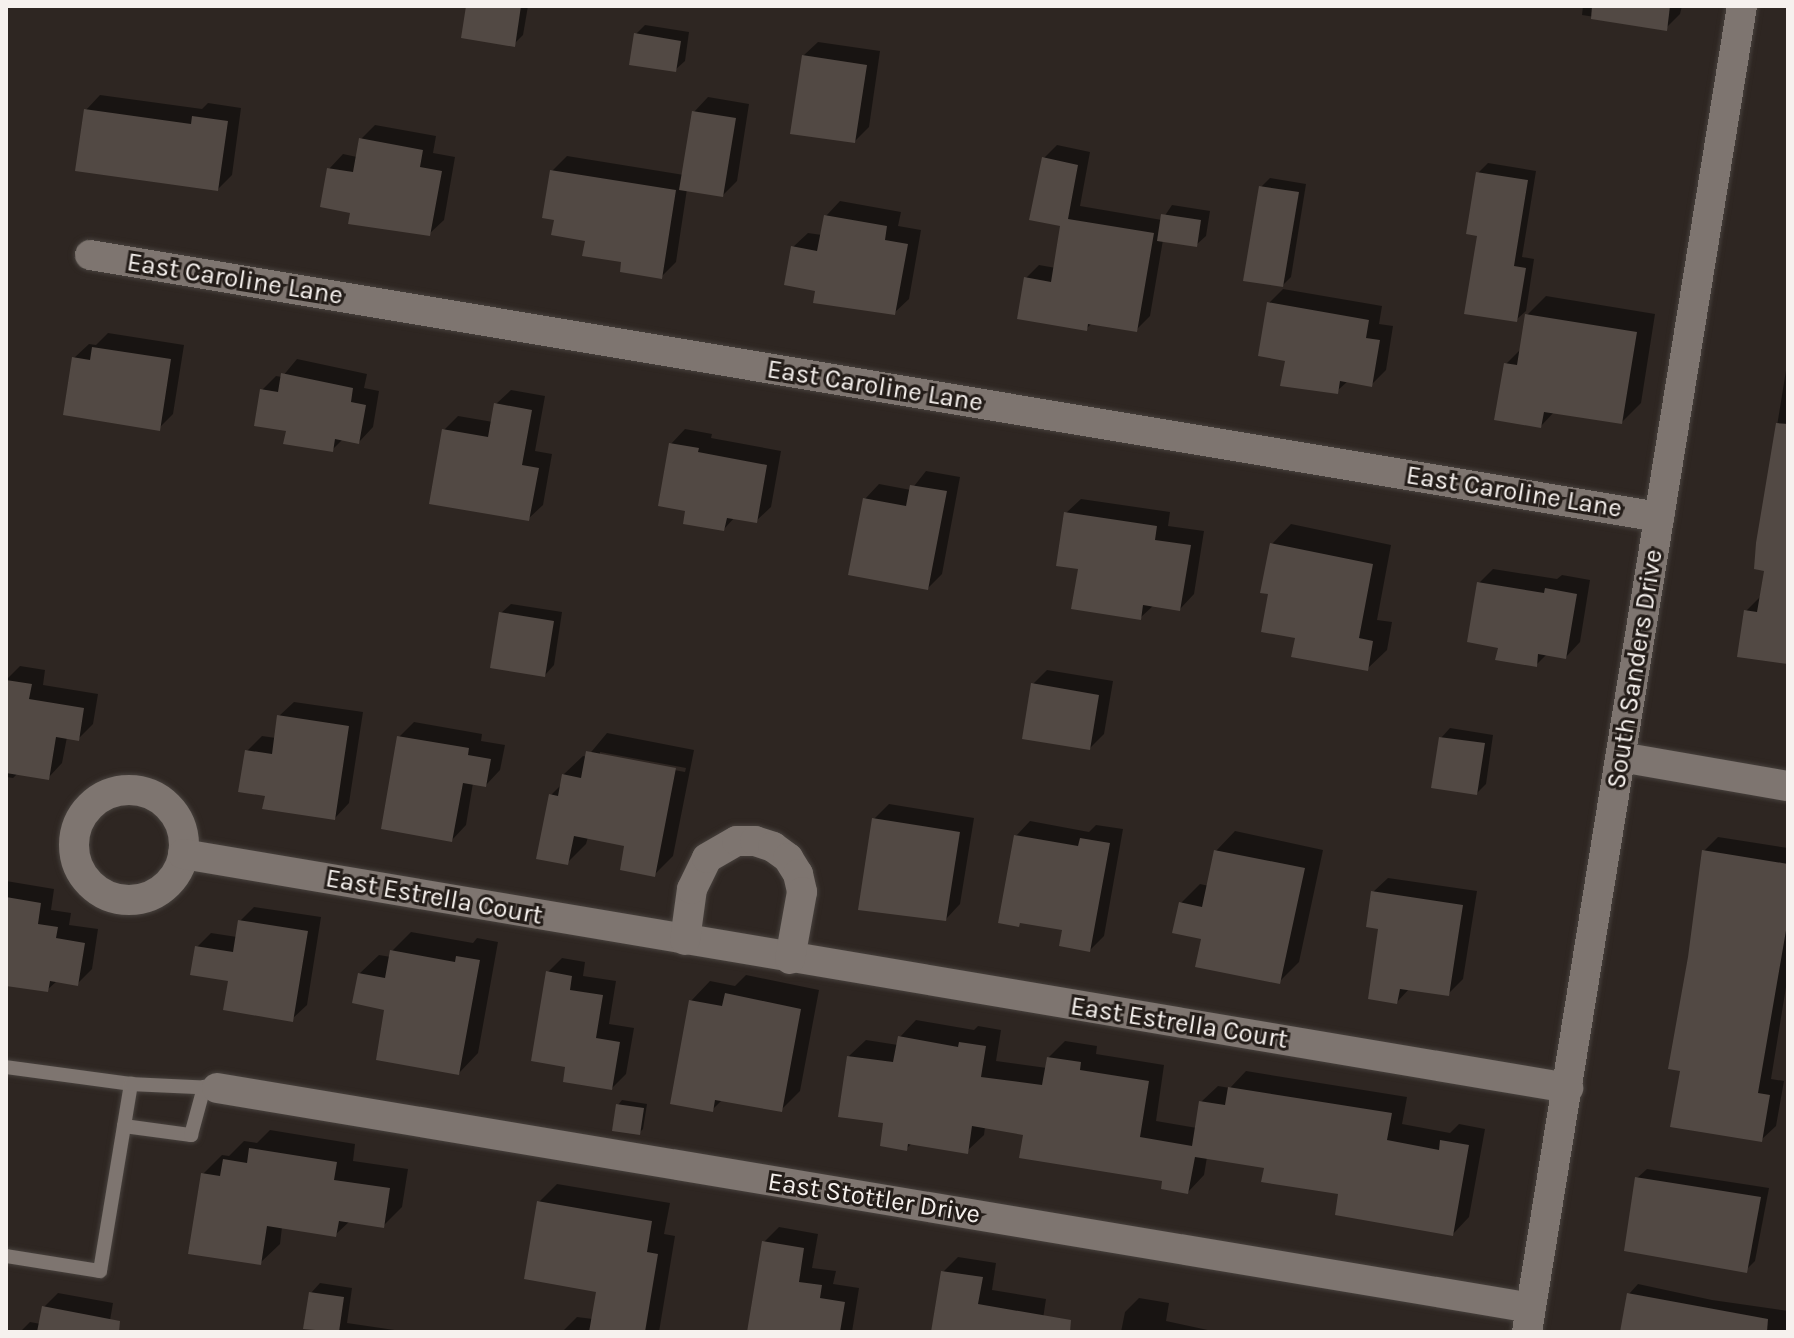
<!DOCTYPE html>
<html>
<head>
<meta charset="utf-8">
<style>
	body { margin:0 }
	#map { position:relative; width:1794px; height:1338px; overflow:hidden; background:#2e2622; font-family:Karla,sans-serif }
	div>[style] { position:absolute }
	.shadow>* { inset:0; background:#0007 }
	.building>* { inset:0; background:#524944 }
	.roads { filter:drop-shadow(0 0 2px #47413d) drop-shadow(0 0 2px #47413d) }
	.service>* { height:14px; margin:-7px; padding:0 7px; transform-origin:7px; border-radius:7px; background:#7e7570 }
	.minor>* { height:30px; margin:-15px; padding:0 15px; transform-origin:15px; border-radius:15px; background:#7e7570 }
	.minor>.ring { margin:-15px; padding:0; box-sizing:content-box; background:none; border:30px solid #7e7570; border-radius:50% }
	span { translate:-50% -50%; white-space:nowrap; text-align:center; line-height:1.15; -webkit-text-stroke:6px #241d19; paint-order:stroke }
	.street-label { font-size:26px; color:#f6f1ee }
	.frame { position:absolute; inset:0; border:8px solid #f6f1ee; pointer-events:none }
</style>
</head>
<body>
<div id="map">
	<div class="shadow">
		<div style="clip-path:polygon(468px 6px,528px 6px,523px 35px,514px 44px)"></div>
		<div style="clip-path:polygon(1583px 6px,1682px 6px,1680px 14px,1666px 28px,1582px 15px)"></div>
		<div style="clip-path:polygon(645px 25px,689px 32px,685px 61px,675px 70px,636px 34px)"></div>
		<div style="clip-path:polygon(818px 42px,880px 51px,869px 127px,855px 141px,803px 56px)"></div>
		<div style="clip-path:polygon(100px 95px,202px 109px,208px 103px,241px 108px,232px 175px,218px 189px,86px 110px)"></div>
		<div style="clip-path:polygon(708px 97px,749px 104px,737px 181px,723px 195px,687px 189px,676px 262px,661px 277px,624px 260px,556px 218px,552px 171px,567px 156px,684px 175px,694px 112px)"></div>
		<div style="clip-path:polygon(375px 125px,436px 136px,433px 153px,455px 157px,444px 220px,429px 234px,352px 212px,329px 169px,343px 154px,357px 157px,361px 139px)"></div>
		<div style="clip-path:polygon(1057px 145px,1090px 152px,1080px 206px,1162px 220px,1172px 205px,1210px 211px,1206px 236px,1196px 245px,1163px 240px,1150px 316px,1136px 330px,1093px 322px,1086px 329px,1026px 278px,1039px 265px,1056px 268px,1063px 225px,1044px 158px)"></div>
		<div style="clip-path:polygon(1488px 163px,1536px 171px,1522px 257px,1534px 259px,1526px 311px,1516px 320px,1479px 234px,1478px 173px)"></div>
		<div style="clip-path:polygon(1270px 178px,1306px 184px,1291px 277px,1283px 285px,1261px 187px)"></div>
		<div style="clip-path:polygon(840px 201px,901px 212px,898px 226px,921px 230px,909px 299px,894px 313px,817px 289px,793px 247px,808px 233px,822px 235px,826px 216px)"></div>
		<div style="clip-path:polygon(1283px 289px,1382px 306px,1379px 324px,1393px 326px,1386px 370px,1371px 385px,1348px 381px,1337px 391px,1287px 360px,1269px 303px)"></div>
		<div style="clip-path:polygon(1546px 296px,1655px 314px,1641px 403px,1622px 422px,1555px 411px,1541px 426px,1506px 364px,1522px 348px,1527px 315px)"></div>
		<div style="clip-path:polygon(108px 333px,184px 345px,173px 414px,159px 428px,74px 358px,89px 344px,96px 345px)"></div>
		<div style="clip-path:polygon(1788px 358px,1788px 662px,1746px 611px,1761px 596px,1766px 569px,1758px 544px)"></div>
		<div style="clip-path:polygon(297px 359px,367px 374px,364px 388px,379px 391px,373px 427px,359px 442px,343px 439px,332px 450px,288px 430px,262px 390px,276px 376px,282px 377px)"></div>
		<div style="clip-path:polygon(511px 390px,545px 396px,535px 451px,552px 454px,543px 505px,528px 519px,444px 430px,458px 416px,493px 422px,496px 404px)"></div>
		<div style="clip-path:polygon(685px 429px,712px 434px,711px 438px,781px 451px,771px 507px,756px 521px,735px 517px,724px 529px,688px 509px,671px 444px)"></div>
		<div style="clip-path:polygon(926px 471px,960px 477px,942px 574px,928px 588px,865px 499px,879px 484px,911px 490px)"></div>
		<div style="clip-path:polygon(1081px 499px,1170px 512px,1168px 526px,1204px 531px,1194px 594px,1180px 609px,1154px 605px,1140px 618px,1080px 568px,1066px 513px)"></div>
		<div style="clip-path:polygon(1291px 524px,1391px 545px,1377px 620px,1392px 622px,1387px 650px,1367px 669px,1297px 637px,1270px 593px,1272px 544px)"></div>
		<div style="clip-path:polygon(1493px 569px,1557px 579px,1562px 575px,1590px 580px,1580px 642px,1566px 657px,1547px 654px,1536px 665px,1500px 646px,1479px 583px)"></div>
		<div style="clip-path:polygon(511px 604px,562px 612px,554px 665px,545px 675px,501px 613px)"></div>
		<div style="clip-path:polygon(20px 666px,45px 670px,43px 685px,98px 694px,93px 724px,78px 739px,67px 737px,62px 763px,48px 778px,18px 773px,13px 778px,6px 777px,6px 680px)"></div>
		<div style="clip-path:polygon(1047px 670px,1113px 681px,1104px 734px,1090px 748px,1033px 684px)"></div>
		<div style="clip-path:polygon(294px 702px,363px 712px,349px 803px,335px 818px,267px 794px,247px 751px,262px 736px,276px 738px,279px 716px)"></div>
		<div style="clip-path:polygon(414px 722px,482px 734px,481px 741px,505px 745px,500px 770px,486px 785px,473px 783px,466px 825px,452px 840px,399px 737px)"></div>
		<div style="clip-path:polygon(1450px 728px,1493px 735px,1486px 784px,1477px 793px,1441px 738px)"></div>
		<div style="clip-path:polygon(evenodd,607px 733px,694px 750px,673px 856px,654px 875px,627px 844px,588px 837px,586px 844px,567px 863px,551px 795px,562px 784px,563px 775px,583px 756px,587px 757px,607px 733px,600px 752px,686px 768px,685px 772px,600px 756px,600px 752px)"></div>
		<div style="clip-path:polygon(889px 804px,974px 818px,960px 904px,946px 919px,874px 819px)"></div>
		<div style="clip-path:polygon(1030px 821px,1089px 832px,1096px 825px,1123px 829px,1104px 936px,1090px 950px,1064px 929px,1022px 921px,1018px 925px,1016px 836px)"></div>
		<div style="clip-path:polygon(1235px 831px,1323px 850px,1299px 962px,1280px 981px,1204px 937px,1181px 903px,1200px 884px,1209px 886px,1216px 851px)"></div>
		<div style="clip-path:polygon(1718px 837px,1788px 848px,1788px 975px,1771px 1079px,1784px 1081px,1776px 1126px,1761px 1140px,1682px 1069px,1704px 851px)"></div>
		<div style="clip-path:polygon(1388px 878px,1477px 891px,1463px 979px,1448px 994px,1410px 988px,1397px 1002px,1373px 892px)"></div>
		<div style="clip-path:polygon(6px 881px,54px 889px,51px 910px,71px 913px,69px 925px,98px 929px,92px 969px,77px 984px,57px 981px,47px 990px,6px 983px)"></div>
		<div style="clip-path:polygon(254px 907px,321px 917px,307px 1005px,292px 1019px,230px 980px,197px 947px,211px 933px,237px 937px,240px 921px)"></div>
		<div style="clip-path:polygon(411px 932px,473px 943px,477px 938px,498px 942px,478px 1053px,459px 1073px,387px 1008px,359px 974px,379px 955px,391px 957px,392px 951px)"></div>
		<div style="clip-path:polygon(562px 958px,585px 962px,583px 976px,616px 981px,609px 1024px,634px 1028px,626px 1074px,612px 1088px,568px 1065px,548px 972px)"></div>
		<div style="clip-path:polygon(746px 975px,819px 990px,800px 1091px,781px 1110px,723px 1099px,712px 1110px,691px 1001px,710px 981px,735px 986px)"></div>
		<div style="clip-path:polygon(916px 1020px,974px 1030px,978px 1026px,1001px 1030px,996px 1061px,1047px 1068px,1048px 1058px,1065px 1041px,1097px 1046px,1096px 1054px,1164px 1065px,1156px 1121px,1197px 1128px,1201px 1102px,1218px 1086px,1230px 1088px,1246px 1071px,1407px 1097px,1402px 1124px,1450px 1133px,1459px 1124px,1485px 1129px,1469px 1217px,1453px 1234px,1266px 1167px,1207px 1157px,1204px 1175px,1188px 1192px,1164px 1179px,1025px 1134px,985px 1127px,984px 1135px,967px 1151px,912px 1143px,906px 1149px,886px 1122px,849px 1056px,866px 1040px,898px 1045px,900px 1037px)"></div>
		<div style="clip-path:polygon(622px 1100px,647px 1104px,643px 1129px,639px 1133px,618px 1105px)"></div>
		<div style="clip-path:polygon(270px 1130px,355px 1144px,353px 1161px,408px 1169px,402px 1207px,383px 1226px,350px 1221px,335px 1235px,282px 1227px,280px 1244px,260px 1263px,203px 1174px,222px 1155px,229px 1156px,244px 1141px,257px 1143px)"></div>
		<div style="clip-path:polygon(1647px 1169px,1769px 1188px,1755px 1261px,1746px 1270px,1637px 1178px)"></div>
		<div style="clip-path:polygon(557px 1184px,670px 1203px,664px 1234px,675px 1236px,659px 1332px,562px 1332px,577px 1317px,593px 1319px,598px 1290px,539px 1202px)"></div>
		<div style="clip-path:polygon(779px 1227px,818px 1234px,812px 1268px,836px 1271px,833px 1284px,859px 1288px,852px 1332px,749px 1332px,764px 1242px)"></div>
		<div style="clip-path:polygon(958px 1257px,996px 1263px,992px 1290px,1046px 1299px,1041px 1332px,933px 1332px,943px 1272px)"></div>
		<div style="clip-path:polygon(320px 1283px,352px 1288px,347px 1323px,408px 1332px,330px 1332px,311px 1293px)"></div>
		<div style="clip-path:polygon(1638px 1284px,1712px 1300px,1788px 1311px,1788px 1332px,1622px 1332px,1629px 1294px)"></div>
		<div style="clip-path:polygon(58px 1293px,113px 1303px,108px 1332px,20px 1332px,30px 1322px,41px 1324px,44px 1307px)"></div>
		<div style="clip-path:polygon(1139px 1298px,1169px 1303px,1166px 1321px,1217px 1332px,1121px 1332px,1125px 1312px)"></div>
	</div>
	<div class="building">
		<div style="clip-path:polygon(466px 6px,521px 6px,515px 47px,461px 38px)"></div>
		<div style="clip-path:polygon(1592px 6px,1670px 6px,1667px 31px,1591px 19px)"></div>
		<div style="clip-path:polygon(634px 33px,681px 41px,676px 72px,629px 65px)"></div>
		<div style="clip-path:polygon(802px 55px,867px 65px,855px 143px,790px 134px)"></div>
		<div style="clip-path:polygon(84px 109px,191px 124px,192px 116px,228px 121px,218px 191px,75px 171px)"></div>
		<div style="clip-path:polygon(692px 111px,736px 118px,723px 197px,679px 190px)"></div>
		<div style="clip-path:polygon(359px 138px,423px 150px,420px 167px,442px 171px,430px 236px,348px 224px,350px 213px,320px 207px,327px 168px,353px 172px)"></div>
		<div style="clip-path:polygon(1042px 157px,1078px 165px,1068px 219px,1154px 233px,1137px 332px,1088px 324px,1087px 331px,1017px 319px,1024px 277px,1051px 282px,1060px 226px,1029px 220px)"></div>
		<div style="clip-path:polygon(550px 170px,676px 190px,662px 279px,620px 272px,621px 262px,582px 256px,585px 241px,551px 235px,554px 220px,542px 218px)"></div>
		<div style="clip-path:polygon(1476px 172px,1528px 180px,1514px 266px,1526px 268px,1517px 322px,1464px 314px,1477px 236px,1466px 234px)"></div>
		<div style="clip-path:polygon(1259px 186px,1299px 192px,1283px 287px,1243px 281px)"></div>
		<div style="clip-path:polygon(1161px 214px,1201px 220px,1197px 247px,1157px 241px)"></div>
		<div style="clip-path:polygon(824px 215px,887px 226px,885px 240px,908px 244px,895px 315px,813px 303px,815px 291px,784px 285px,791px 246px,817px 251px)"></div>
		<div style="clip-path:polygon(1267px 302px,1369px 320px,1366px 338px,1380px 340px,1372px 387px,1340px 381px,1338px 394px,1280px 386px,1285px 361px,1258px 356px)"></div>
		<div style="clip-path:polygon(1525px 314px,1637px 332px,1622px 424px,1544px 412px,1541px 428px,1494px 420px,1504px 363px,1517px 365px)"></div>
		<div style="clip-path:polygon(92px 347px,171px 359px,160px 431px,63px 415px,72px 357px,90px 360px)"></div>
		<div style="clip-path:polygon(281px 373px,353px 388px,351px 402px,366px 405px,359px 444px,335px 439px,333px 452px,283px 444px,286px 431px,254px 426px,260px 389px,278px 392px)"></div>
		<div style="clip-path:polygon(494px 403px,532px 410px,522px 465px,539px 468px,529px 521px,429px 504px,442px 429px,488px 437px)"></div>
		<div style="clip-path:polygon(1776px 423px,1788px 424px,1788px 664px,1737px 657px,1744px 610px,1757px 612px,1764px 571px,1754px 569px,1756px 543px)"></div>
		<div style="clip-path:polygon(669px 443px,699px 448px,698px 452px,767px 465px,757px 523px,727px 518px,724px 531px,683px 524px,685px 511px,658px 506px)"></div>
		<div style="clip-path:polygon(910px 485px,947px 491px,928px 590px,848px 575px,863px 498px,906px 506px)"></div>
		<div style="clip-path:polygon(1064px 512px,1157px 526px,1155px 540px,1191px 545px,1180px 611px,1143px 605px,1141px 620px,1071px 609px,1078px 569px,1056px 566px)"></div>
		<div style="clip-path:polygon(1270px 543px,1373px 564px,1359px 638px,1373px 641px,1368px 671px,1291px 657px,1295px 638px,1261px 632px,1268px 594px,1260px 593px)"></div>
		<div style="clip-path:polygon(1477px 582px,1544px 593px,1545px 588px,1577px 594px,1566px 659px,1538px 654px,1537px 667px,1495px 660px,1498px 648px,1467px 642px)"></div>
		<div style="clip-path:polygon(499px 612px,554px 621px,545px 677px,490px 668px)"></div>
		<div style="clip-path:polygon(6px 680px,32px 684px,29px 699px,84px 708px,79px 741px,56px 737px,49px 780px,6px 773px)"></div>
		<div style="clip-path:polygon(1031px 683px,1099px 695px,1090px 750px,1022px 739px)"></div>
		<div style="clip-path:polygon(277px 715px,349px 726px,335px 820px,262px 809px,265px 796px,238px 792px,245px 750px,272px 754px)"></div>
		<div style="clip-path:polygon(397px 736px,469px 748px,468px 755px,491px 759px,486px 787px,463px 783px,452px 842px,381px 829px)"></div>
		<div style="clip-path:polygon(1439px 737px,1485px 743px,1477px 795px,1431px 788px)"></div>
		<div style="clip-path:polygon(586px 751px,676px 768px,655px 877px,620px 870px,624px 846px,574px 836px,568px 865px,536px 859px,549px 794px,558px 796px,562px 774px,581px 778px)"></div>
		<div style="clip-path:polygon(872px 818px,960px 832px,946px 921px,858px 910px)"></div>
		<div style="clip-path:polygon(1014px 835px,1078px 846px,1080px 838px,1110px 843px,1090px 952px,1059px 946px,1062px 930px,1020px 923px,1019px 927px,998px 923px)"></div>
		<div style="clip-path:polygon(1214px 850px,1305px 868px,1280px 984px,1195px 967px,1201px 939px,1172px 933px,1179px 902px,1202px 907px)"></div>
		<div style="clip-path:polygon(1702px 850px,1788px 864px,1788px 919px,1758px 1093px,1770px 1095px,1762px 1142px,1670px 1127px,1680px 1071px,1668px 1069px,1688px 957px)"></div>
		<div style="clip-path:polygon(1371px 891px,1463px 905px,1449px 996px,1400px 989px,1397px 1004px,1368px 999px,1378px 929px,1366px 927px)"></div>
		<div style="clip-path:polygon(6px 897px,41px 903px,38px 924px,58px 927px,56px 938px,85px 943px,78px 986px,50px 981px,48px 992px,6px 986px)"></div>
		<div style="clip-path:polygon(238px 920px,308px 931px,293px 1022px,223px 1010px,228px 981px,190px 975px,195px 946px,233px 952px)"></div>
		<div style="clip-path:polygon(390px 950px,455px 962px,456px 956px,480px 960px,459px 1075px,376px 1060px,384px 1010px,352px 1003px,358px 973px,385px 978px)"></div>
		<div style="clip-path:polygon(546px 971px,572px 976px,570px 990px,603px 995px,596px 1038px,620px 1042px,612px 1090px,563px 1082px,565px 1067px,531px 1061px)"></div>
		<div style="clip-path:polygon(725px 993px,801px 1009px,782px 1112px,715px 1100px,713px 1112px,670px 1104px,689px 1000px,722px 1006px)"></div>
		<div style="clip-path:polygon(898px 1036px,958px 1047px,959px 1042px,986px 1046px,981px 1077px,1042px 1085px,1047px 1057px,1081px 1062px,1080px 1070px,1149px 1081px,1140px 1137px,1192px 1146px,1199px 1101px,1225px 1105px,1228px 1087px,1392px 1113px,1387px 1140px,1439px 1150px,1440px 1140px,1469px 1145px,1453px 1236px,1335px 1215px,1338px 1194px,1261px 1182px,1264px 1168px,1195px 1157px,1188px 1194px,1161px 1189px,1162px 1181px,1019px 1158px,1023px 1135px,972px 1126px,968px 1154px,908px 1144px,907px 1151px,880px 1146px,883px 1123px,838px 1117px,847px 1056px,893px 1062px)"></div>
		<div style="clip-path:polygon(616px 1104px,644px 1108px,640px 1135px,612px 1131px)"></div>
		<div style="clip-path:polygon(249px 1148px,337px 1162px,334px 1180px,390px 1188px,384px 1228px,339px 1221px,336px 1237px,267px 1226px,261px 1265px,188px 1254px,201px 1173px,220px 1176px,223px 1159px,247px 1163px)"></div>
		<div style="clip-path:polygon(1635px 1177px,1761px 1197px,1747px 1273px,1624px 1251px)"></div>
		<div style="clip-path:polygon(537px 1201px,652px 1221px,647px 1252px,658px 1254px,645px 1332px,589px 1332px,596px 1292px,524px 1279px)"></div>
		<div style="clip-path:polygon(762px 1241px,804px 1248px,799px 1282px,822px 1285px,820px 1298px,845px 1302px,840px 1332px,747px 1332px)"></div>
		<div style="clip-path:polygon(941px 1271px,983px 1277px,978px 1304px,1071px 1320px,1070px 1332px,931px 1332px)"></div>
		<div style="clip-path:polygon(309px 1292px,344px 1297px,339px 1332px,303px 1329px)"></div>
		<div style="clip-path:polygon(1627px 1293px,1768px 1319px,1767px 1332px,1620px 1332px)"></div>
		<div style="clip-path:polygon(42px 1306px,120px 1321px,119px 1332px,37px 1332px)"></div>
	</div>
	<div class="roads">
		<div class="service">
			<div style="left:6px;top:1067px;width:126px;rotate:7.7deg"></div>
			<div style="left:124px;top:1126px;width:68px;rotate:7.7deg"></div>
			<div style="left:191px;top:1135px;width:50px;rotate:-74.8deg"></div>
			<div style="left:6px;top:1256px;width:95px;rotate:9.1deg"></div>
			<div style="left:100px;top:1271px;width:190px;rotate:-80.6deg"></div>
			<div style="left:131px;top:1084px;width:86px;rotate:2.7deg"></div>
		</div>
		<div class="minor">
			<div style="left:90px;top:255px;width:1591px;rotate:9.48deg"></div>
			<div style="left:1621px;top:757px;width:169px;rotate:9.9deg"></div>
			<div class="ring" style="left:74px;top:790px;width:80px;height:80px"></div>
			<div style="left:183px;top:854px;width:1405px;rotate:9.59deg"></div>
			<div style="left:685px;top:940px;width:51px;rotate:-82.2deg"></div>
			<div style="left:692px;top:889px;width:34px;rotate:-64deg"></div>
			<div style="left:707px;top:858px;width:34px;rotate:-30deg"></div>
			<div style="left:737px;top:841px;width:18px"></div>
			<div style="left:755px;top:841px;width:19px;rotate:18deg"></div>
			<div style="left:773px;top:847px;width:19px;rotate:36deg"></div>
			<div style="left:788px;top:858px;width:19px;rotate:58deg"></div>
			<div style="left:798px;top:874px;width:18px;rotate:77deg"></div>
			<div style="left:802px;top:892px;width:68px;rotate:100.2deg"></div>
			<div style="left:217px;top:1088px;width:1332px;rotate:9.5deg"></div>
			<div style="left:1527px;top:1332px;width:1343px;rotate:-80.79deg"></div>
		</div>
	</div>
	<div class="street-label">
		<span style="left:235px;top:279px;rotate:9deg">East Caroline Lane</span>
		<span style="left:875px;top:386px;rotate:9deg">East Caroline Lane</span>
		<span style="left:1514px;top:492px;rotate:9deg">East Caroline Lane</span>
		<span style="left:1635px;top:669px;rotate:-81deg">South Sanders Drive</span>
		<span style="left:434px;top:897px;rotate:10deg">East Estrella Court</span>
		<span style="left:1179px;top:1023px;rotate:9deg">East Estrella Court</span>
		<span style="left:874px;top:1198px;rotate:9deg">East Stottler Drive</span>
	</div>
	<div class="frame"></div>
</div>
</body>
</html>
